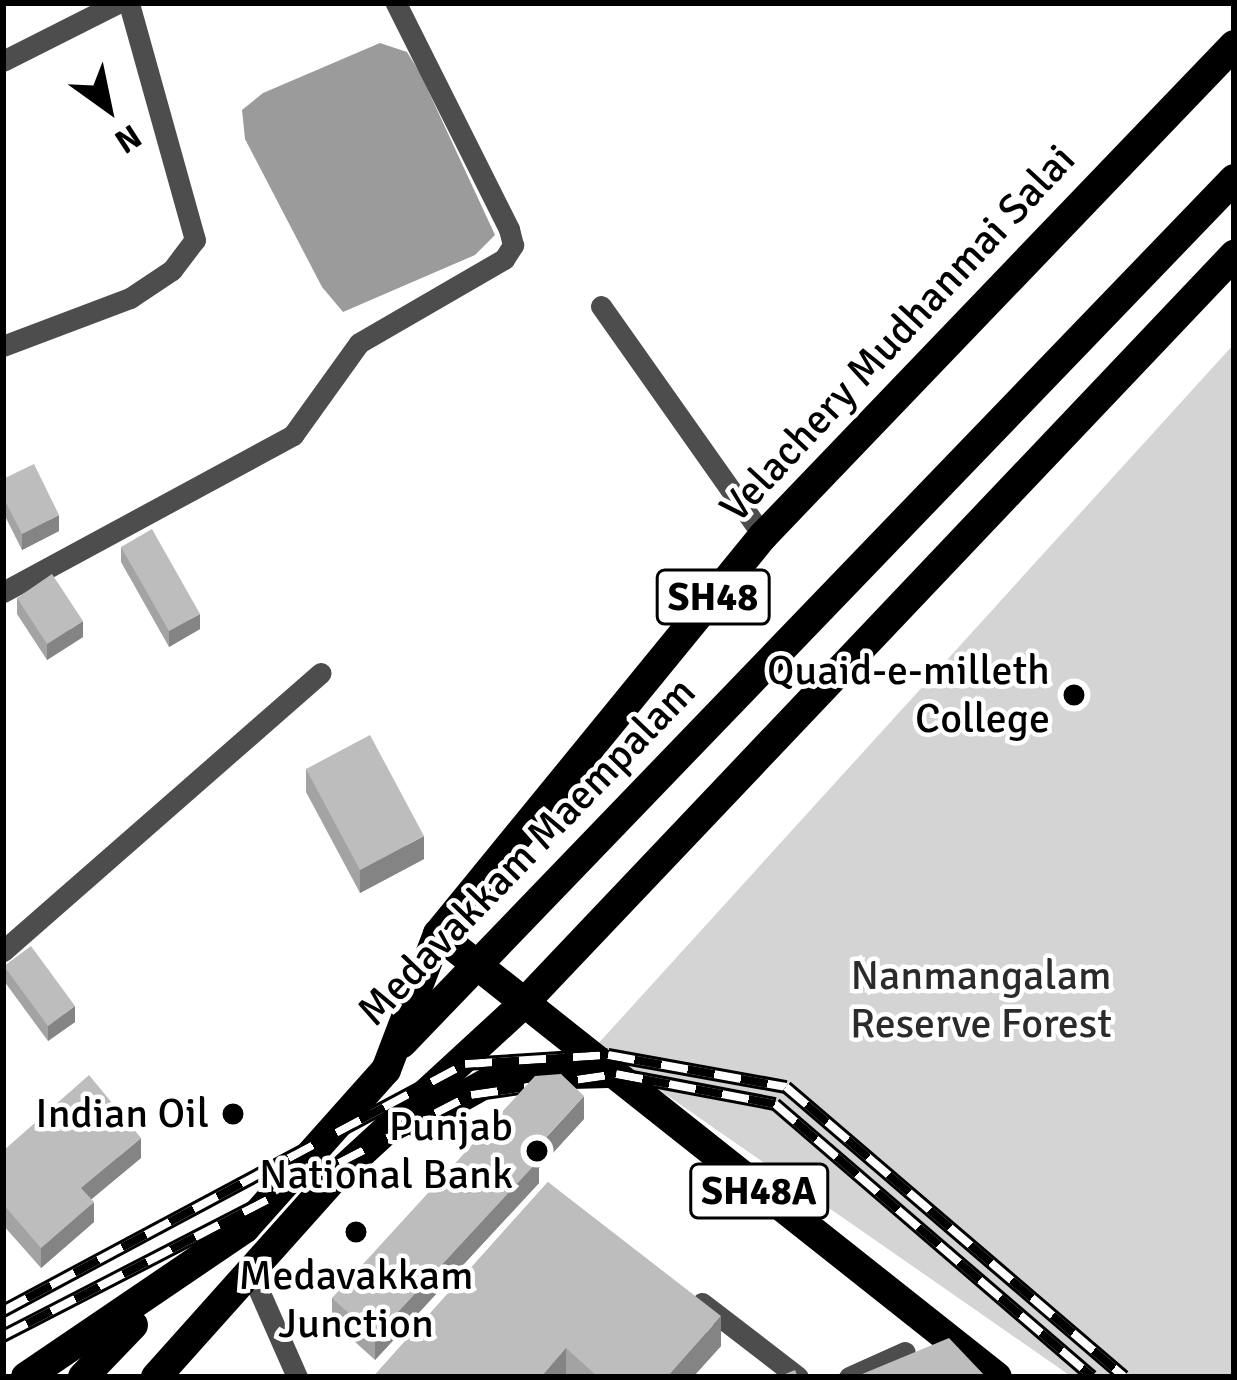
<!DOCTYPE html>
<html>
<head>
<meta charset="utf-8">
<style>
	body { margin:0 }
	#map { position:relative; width:1237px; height:1380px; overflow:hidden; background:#fff; font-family:Signika,sans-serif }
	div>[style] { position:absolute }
	.green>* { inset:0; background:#d4d4d4 }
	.water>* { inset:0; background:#9b9b9b }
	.minor>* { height:21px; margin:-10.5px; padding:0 10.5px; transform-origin:10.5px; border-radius:10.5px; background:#4d4d4d }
	.major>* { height:30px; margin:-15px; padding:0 15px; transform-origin:15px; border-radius:15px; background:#000 }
	.rail>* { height:14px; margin-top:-7px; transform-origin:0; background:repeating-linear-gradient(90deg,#fff 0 27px,#000 0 54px); box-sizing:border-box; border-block:3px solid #000 }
	.wall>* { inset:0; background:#a3a3a3 }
	.shaded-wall>* { inset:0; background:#848484 }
	.building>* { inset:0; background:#bdbdbd }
	.dots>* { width:33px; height:33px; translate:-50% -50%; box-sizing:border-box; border:6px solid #fff; border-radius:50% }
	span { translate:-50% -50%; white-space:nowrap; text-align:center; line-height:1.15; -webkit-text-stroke:9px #fff; paint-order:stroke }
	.shield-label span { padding:3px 9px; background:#fff; border:3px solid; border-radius:9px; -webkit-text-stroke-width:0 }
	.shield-label { font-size:39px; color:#000; font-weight:700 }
	.street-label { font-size:42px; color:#000 }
	.poi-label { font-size:42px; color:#000 }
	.right { translate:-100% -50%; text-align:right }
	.park-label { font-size:42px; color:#2b2b2b }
	.frame { position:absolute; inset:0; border:6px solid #000; pointer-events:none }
	.north { position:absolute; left:48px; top:48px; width:120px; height:120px; -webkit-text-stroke:9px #fff; paint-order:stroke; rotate:147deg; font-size:33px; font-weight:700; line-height:48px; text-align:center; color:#000 }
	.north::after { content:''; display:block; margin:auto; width:42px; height:54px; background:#000; clip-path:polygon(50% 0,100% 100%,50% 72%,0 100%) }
</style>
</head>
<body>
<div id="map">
	<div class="green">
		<div style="clip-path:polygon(1234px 344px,1234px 1377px,1072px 1377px,596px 1046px)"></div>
	</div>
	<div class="water">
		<div style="clip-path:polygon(380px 43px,407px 52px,420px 73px,495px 235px,475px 255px,343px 312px,322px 287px,245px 139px,242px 110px,263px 93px)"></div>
	</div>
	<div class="minor">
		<div style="left:3px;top:61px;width:129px;rotate:-26.8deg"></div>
		<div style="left:601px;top:306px;width:281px;rotate:54.8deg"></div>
		<div style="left:3px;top:346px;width:136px;rotate:-20.7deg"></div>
		<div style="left:130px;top:298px;width:50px;rotate:-33.7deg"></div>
		<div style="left:172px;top:270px;width:38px;rotate:-53deg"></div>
		<div style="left:195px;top:240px;width:246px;rotate:-105.6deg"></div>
		<div style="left:3px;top:592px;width:330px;rotate:-28.4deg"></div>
		<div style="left:293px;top:435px;width:113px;rotate:-54.3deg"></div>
		<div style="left:359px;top:343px;width:168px;rotate:-30.1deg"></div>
		<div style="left:504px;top:259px;width:17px;rotate:-57deg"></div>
		<div style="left:513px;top:245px;width:16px;rotate:-104deg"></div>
		<div style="left:509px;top:229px;width:253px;rotate:-116.6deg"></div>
		<div style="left:3px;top:951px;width:422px;rotate:-41.2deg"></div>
		<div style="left:249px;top:1268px;width:119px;rotate:66.2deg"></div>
		<div style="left:702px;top:1303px;width:121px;rotate:37.6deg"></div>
		<div style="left:849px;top:1377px;width:61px;rotate:-24.1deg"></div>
	</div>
	<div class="major">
		<div style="left:438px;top:934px;width:713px;rotate:38.4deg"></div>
		<div style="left:402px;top:1043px;width:1199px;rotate:-46.08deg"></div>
		<div style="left:417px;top:1122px;width:94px;rotate:-29.3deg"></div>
		<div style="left:499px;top:1076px;width:109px;rotate:-1.6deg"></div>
		<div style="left:26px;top:1377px;width:265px;rotate:-34.2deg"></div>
		<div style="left:245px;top:1228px;width:212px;rotate:-48.3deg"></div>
		<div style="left:386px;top:1070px;width:146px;rotate:-69.1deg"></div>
		<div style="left:438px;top:934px;width:514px;rotate:-50.77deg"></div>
		<div style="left:763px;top:536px;width:680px;rotate:-46.19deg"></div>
		<div style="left:83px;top:1377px;width:72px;rotate:-46.1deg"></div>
		<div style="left:156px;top:1377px;width:267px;rotate:-48.2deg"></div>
		<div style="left:334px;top:1178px;width:257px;rotate:-42.6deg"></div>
		<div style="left:523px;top:1004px;width:1033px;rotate:-46.49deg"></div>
	</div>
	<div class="rail">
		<div style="left:3px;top:1311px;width:524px;rotate:-28.13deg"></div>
		<div style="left:465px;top:1064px;width:143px;rotate:-3.6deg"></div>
		<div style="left:608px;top:1055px;width:181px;rotate:10.2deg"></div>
		<div style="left:786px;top:1087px;width:445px;rotate:40.6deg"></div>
		<div style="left:3px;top:1336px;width:526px;rotate:-27.25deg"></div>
		<div style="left:471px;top:1095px;width:147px;rotate:-8.2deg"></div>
		<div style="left:616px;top:1074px;width:162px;rotate:10.7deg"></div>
		<div style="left:775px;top:1104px;width:418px;rotate:40.7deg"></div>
	</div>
	<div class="wall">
		<div style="clip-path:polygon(3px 479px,59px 531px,22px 550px,3px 512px)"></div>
		<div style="clip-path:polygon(121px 547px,200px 629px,169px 647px,121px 562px)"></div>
		<div style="clip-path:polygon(17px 598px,83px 637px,47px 660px,17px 614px)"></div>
		<div style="clip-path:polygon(306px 769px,424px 859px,360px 893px,306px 792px)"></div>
		<div style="clip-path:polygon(4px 966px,75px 1022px,48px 1041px,4px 981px)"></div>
		<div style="clip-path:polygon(584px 1119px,539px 1168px,539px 1183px,375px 1360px,332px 1321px,332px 1298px)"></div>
		<div style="clip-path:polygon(3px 1151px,141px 1158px,91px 1199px,94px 1222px,41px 1268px,3px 1225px)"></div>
		<div style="clip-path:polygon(548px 1182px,721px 1346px,693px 1377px,373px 1377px)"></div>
	</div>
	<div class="shaded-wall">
		<div style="clip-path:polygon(59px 515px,59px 531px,22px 550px,22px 534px)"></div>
		<div style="clip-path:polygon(200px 614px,200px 629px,169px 647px,169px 631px)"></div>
		<div style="clip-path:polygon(83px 621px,83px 637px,47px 660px,47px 644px)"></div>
		<div style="clip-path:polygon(424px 836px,424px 859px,360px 893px,360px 870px)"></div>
		<div style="clip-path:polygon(75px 1006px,75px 1022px,48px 1041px,48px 1026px)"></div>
		<div style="clip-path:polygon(584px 1096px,584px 1119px,539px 1168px,539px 1183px,375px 1360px,375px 1337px,532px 1153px)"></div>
		<div style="clip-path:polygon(141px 1138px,141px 1158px,81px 1208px,81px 1188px)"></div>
		<div style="clip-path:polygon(94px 1202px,94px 1222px,41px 1268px,41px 1248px)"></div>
		<div style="clip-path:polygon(721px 1316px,721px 1346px,693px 1377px,667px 1377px)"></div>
		<div style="clip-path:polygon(566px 1348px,566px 1377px,541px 1377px)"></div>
	</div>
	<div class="building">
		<div style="clip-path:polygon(34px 464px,59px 515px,22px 534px,3px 497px,3px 479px)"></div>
		<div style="clip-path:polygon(152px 529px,200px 614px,169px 631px,121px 547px)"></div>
		<div style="clip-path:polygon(52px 574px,83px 621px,47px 644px,17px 598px)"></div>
		<div style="clip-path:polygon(370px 735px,424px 836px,360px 870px,306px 769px)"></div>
		<div style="clip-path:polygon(31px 946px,75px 1006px,48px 1026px,4px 966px)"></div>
		<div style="clip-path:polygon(561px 1074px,584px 1096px,532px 1153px,539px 1160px,375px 1337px,332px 1298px,535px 1076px)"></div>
		<div style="clip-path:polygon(89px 1075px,141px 1138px,81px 1188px,94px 1202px,41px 1248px,3px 1204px,3px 1151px)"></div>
		<div style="clip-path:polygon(548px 1182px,721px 1316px,667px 1377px,598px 1377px,566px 1348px,541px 1377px,373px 1377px)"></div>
		<div style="clip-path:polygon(949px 1338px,986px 1377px,855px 1377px)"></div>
		<div style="clip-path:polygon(795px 1370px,798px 1377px,778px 1377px)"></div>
	</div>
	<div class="dots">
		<div style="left:1074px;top:695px;background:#000"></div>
		<div style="left:233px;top:1114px;background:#000"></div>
		<div style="left:537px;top:1151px;background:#000"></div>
		<div style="left:356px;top:1232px;background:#000"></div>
	</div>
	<div class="shield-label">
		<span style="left:713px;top:597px">SH48</span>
		<span style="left:759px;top:1191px">SH48A</span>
	</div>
	<div class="street-label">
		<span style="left:898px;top:334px;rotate:-47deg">Velachery Mudhanmai Salai</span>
		<span style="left:527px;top:852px;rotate:-46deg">Medavakkam Maempalam</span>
	</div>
	<div class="poi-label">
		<span class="right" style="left:1050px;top:695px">Quaid-e-milleth<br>College</span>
		<span class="right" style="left:209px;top:1114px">Indian Oil</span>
		<span class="right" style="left:513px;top:1151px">Punjab<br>National Bank</span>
		<span style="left:356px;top:1300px">Medavakkam<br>Junction</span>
	</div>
	<div class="park-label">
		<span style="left:981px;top:1000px">Nanmangalam<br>Reserve Forest</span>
	</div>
	<div class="frame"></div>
	<div class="north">N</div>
</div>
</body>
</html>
